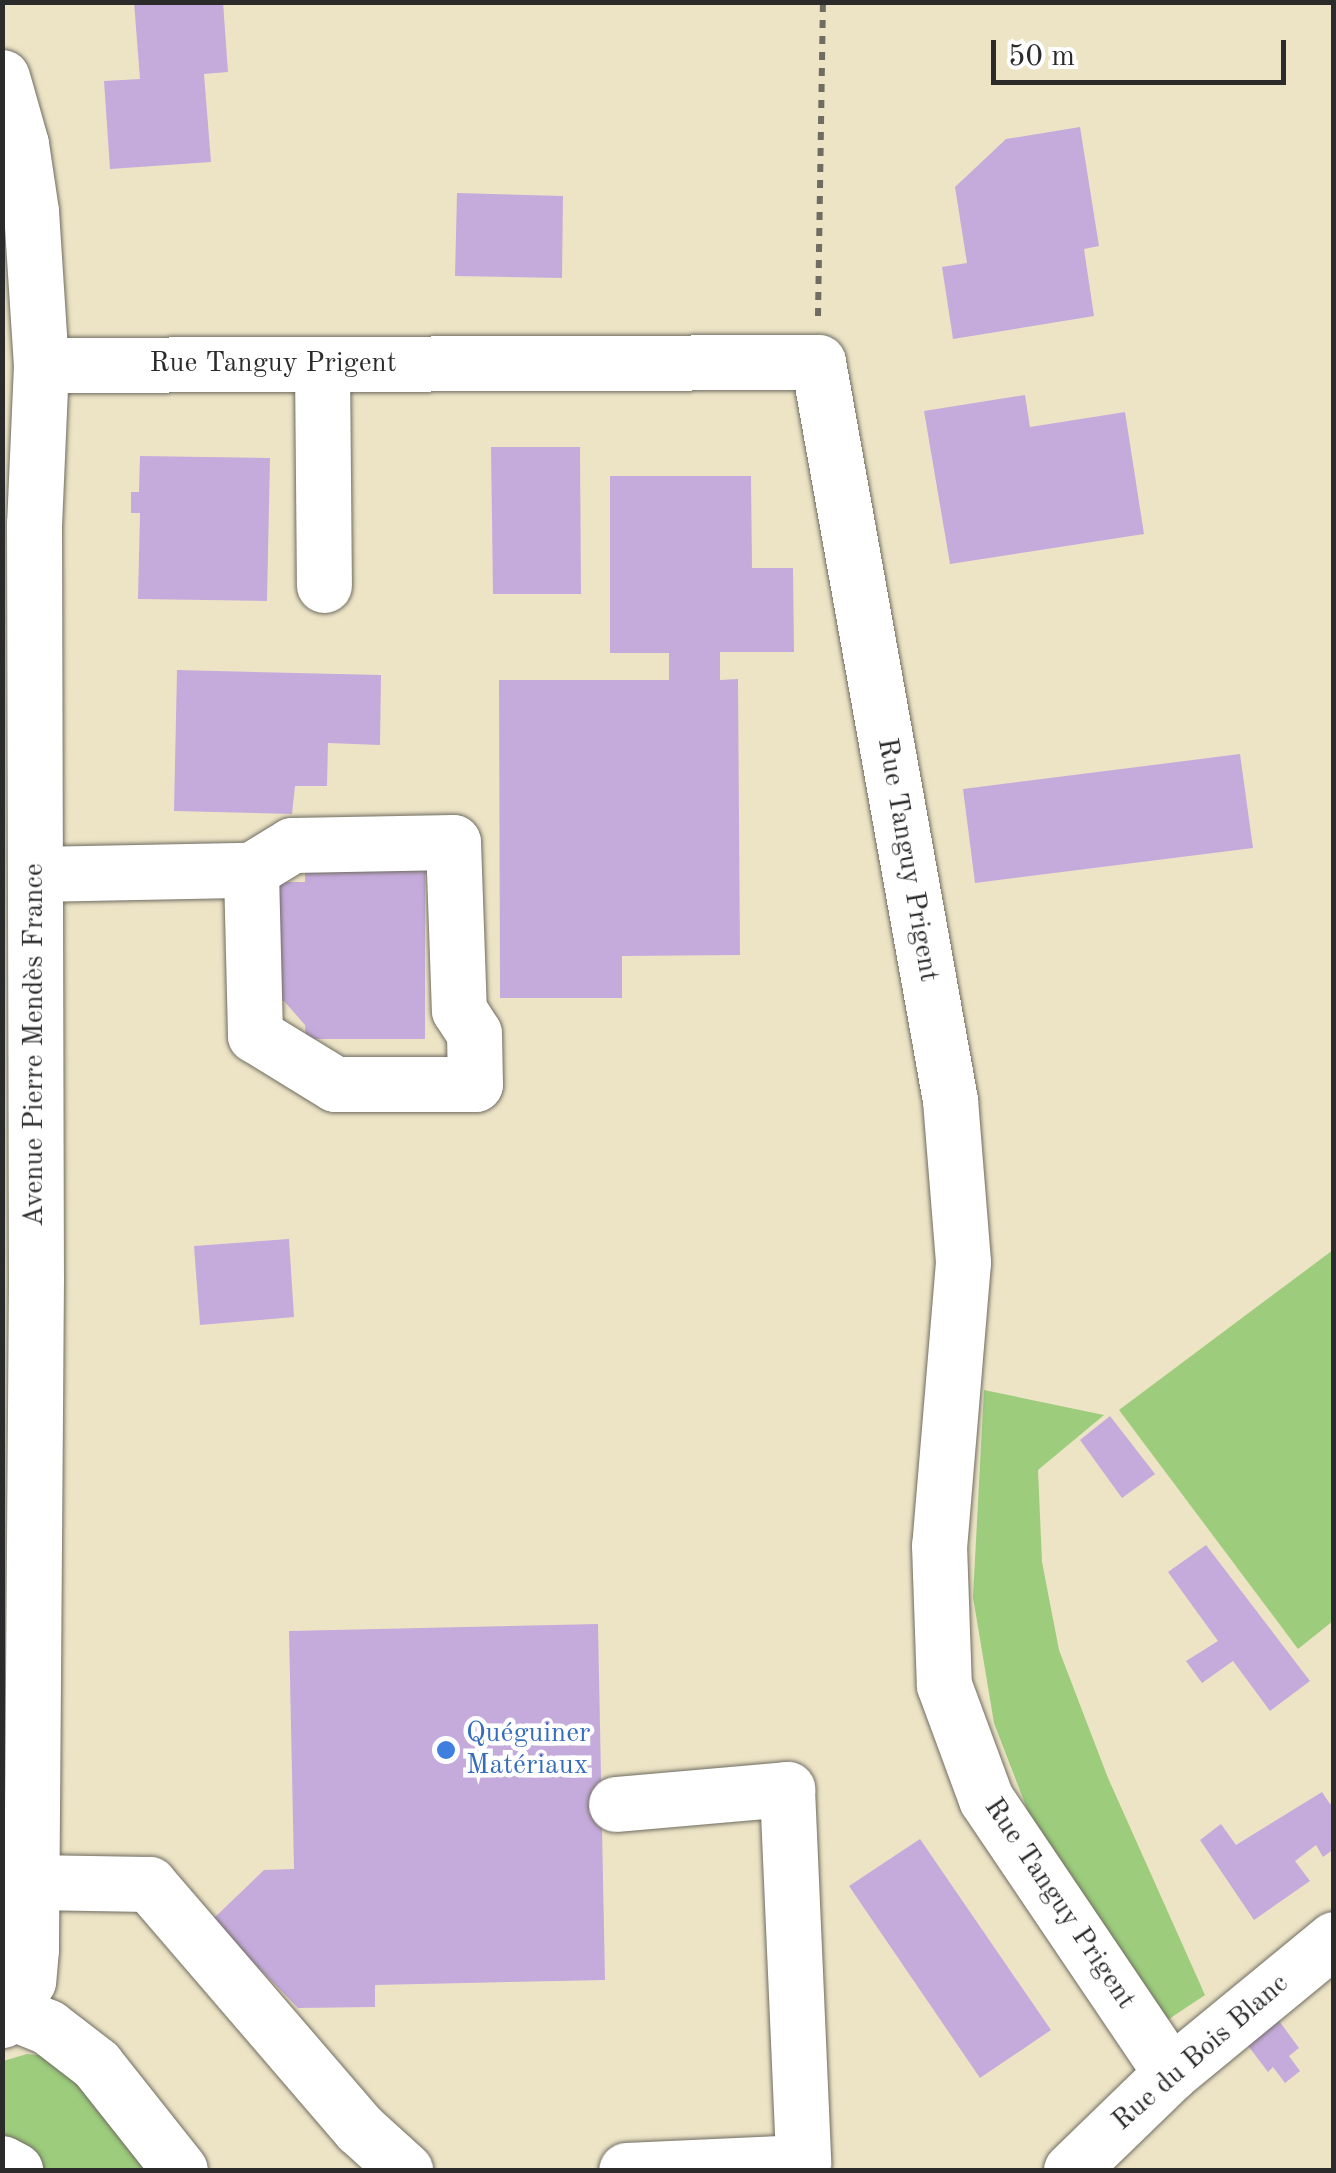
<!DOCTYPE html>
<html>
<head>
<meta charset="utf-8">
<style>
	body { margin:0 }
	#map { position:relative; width:1336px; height:2173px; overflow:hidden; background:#ede4c6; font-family:"Old Standard TT",serif }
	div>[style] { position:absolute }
	.green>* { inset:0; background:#9ccc7c }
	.building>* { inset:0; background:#c5abdc }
	.path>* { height:6px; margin-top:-3px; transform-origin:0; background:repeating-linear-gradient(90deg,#6f6c61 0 8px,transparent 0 16px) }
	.roads { filter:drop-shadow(0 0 2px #6f6c61) drop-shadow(0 0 2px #6f6c61) }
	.minor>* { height:55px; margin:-27.5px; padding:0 27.5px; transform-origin:27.5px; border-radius:27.5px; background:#fff }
	.dots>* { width:28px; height:28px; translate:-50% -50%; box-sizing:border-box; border:5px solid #fff; border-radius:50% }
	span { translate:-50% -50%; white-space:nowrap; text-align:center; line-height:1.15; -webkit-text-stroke:9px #fff; paint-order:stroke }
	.street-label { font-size:28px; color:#2b2b2b }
	.shop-label { font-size:28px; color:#366cbe }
	.left { translate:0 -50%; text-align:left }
	.frame { position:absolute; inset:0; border:5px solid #2b2b2b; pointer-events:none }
	.scale { position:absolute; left:991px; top:40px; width:295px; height:45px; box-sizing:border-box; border:5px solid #2b2b2b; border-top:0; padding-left:12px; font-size:30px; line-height:35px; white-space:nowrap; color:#2b2b2b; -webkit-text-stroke:8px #fff; paint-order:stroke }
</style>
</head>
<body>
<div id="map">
	<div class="green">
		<div style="clip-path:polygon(1333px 1250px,1333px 1621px,1298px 1649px,1119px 1410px)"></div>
		<div style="clip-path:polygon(984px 1390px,1104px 1415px,1038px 1470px,1042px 1562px,1059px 1650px,1108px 1778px,1205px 1995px,1163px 2023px,1029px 1814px,994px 1723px,973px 1597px)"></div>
		<div style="clip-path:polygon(27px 2054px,55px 2057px,159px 2170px,39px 2170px,3px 2148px,3px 2061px)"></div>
	</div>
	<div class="building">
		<div style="clip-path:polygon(134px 2px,223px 2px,228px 72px,204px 74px,211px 162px,110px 169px,104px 81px,140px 79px)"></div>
		<div style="clip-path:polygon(1080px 127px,1099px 246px,1084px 249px,1094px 316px,953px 339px,942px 267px,967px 263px,955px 187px,1006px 139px)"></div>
		<div style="clip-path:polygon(457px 193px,563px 196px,562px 278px,455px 276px)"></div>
		<div style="clip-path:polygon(1025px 395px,1030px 427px,1125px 412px,1144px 534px,950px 564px,924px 411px)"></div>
		<div style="clip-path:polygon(491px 447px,580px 447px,581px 594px,493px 594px)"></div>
		<div style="clip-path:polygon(140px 456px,270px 458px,267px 601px,138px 599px,140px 513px,131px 513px,131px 492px,139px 492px)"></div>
		<div style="clip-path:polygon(610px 476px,751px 476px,752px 568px,793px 568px,794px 652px,720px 652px,720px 680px,738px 679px,740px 955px,622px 956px,622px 998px,500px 998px,499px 680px,669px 680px,669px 653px,610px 653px)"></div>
		<div style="clip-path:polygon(177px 670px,381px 675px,380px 745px,328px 743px,327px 786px,295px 786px,292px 814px,174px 811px)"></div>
		<div style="clip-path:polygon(1240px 754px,1253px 848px,975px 883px,963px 789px)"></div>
		<div style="clip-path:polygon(305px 853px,425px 853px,425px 1039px,306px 1039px,305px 1025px,284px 1001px,276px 1001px,276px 882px,305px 882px)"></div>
		<div style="clip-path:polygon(289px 1239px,294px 1317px,200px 1325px,194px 1246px)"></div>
		<div style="clip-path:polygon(1110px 1416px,1155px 1474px,1122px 1498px,1080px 1440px)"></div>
		<div style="clip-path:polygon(1206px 1545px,1310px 1681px,1270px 1711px,1233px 1661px,1202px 1683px,1186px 1661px,1218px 1641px,1168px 1572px)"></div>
		<div style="clip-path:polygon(598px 1624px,605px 1980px,375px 1985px,375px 2007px,298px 2008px,212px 1920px,264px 1870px,294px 1869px,289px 1631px)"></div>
		<div style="clip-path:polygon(1322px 1792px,1330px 1804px,1334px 1802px,1334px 1849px,1323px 1857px,1316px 1845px,1295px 1861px,1310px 1881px,1254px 1920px,1200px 1840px,1221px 1824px,1236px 1845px)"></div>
		<div style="clip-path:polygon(920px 1839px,1051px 2030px,980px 2078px,849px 1886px)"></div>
		<div style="clip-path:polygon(1277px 2018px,1299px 2048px,1289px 2056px,1300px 2071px,1285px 2083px,1273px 2067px,1268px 2072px,1246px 2043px)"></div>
	</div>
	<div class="path">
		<div style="left:818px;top:316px;width:314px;rotate:-89.1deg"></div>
	</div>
	<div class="roads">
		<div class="minor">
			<div style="left:2px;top:77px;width:70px;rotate:74.2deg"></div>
			<div style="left:21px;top:144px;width:68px;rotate:81.5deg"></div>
			<div style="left:31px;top:211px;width:154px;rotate:86.3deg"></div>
			<div style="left:41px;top:365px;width:159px;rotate:92.5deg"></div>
			<div style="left:34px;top:524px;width:754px;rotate:89.85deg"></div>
			<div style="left:36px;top:1278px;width:671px;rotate:90.43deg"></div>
			<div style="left:31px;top:1949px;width:32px;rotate:95deg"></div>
			<div style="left:28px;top:1981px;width:47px;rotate:123.7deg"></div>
			<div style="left:322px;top:364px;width:221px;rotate:89.5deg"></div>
			<div style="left:41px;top:365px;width:777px;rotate:-0.22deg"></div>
			<div style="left:818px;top:362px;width:750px;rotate:79.86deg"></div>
			<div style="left:950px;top:1100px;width:163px;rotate:85.4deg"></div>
			<div style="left:963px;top:1262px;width:284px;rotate:94.8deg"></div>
			<div style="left:939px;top:1545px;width:140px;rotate:88deg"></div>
			<div style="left:944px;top:1685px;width:121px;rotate:69.8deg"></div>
			<div style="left:986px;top:1799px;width:331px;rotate:56deg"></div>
			<div style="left:35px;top:874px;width:216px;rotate:-1.1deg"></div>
			<div style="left:251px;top:870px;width:48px;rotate:-31.4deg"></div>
			<div style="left:292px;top:845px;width:161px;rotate:-1.1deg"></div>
			<div style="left:453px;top:842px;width:168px;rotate:88deg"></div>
			<div style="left:459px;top:1010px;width:27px;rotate:57deg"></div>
			<div style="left:474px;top:1033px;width:51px;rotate:88.9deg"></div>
			<div style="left:475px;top:1084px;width:140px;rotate:180deg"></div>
			<div style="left:335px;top:1084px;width:94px;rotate:-148.5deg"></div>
			<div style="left:255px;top:1035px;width:165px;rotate:-91.4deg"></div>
			<div style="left:616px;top:1804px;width:172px;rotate:-5deg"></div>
			<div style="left:787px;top:1789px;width:373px;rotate:87.5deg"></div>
			<div style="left:803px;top:2162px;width:177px;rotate:177.4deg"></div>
			<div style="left:31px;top:1882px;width:118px;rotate:1deg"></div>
			<div style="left:149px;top:1884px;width:323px;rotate:49.3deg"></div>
			<div style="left:360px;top:2129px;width:61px;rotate:42.3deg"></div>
			<div style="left:11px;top:2012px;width:40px;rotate:22deg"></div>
			<div style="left:48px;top:2027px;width:61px;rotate:37.6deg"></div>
			<div style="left:96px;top:2064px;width:135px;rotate:51.6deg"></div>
			<div style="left:2px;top:2163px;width:15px;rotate:28deg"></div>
			<div style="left:1071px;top:2170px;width:139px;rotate:-44.1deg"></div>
			<div style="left:1171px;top:2073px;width:211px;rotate:-39.4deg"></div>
		</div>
	</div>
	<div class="dots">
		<div style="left:446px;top:1750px;background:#3f7fe0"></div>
	</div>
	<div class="street-label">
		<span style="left:273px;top:364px">Rue Tanguy Prigent</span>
		<span style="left:907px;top:860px;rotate:80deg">Rue Tanguy Prigent</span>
		<span style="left:35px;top:1045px;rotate:-90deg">Avenue Pierre Mendès France</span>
		<span style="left:1059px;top:1904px;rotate:56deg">Rue Tanguy Prigent</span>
		<span style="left:1201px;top:2053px;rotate:-41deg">Rue du Bois Blanc</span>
	</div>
	<div class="shop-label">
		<span class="left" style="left:466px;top:1750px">Quéguiner<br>Matériaux</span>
	</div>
	<div class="frame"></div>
	<div class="scale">50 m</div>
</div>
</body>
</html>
